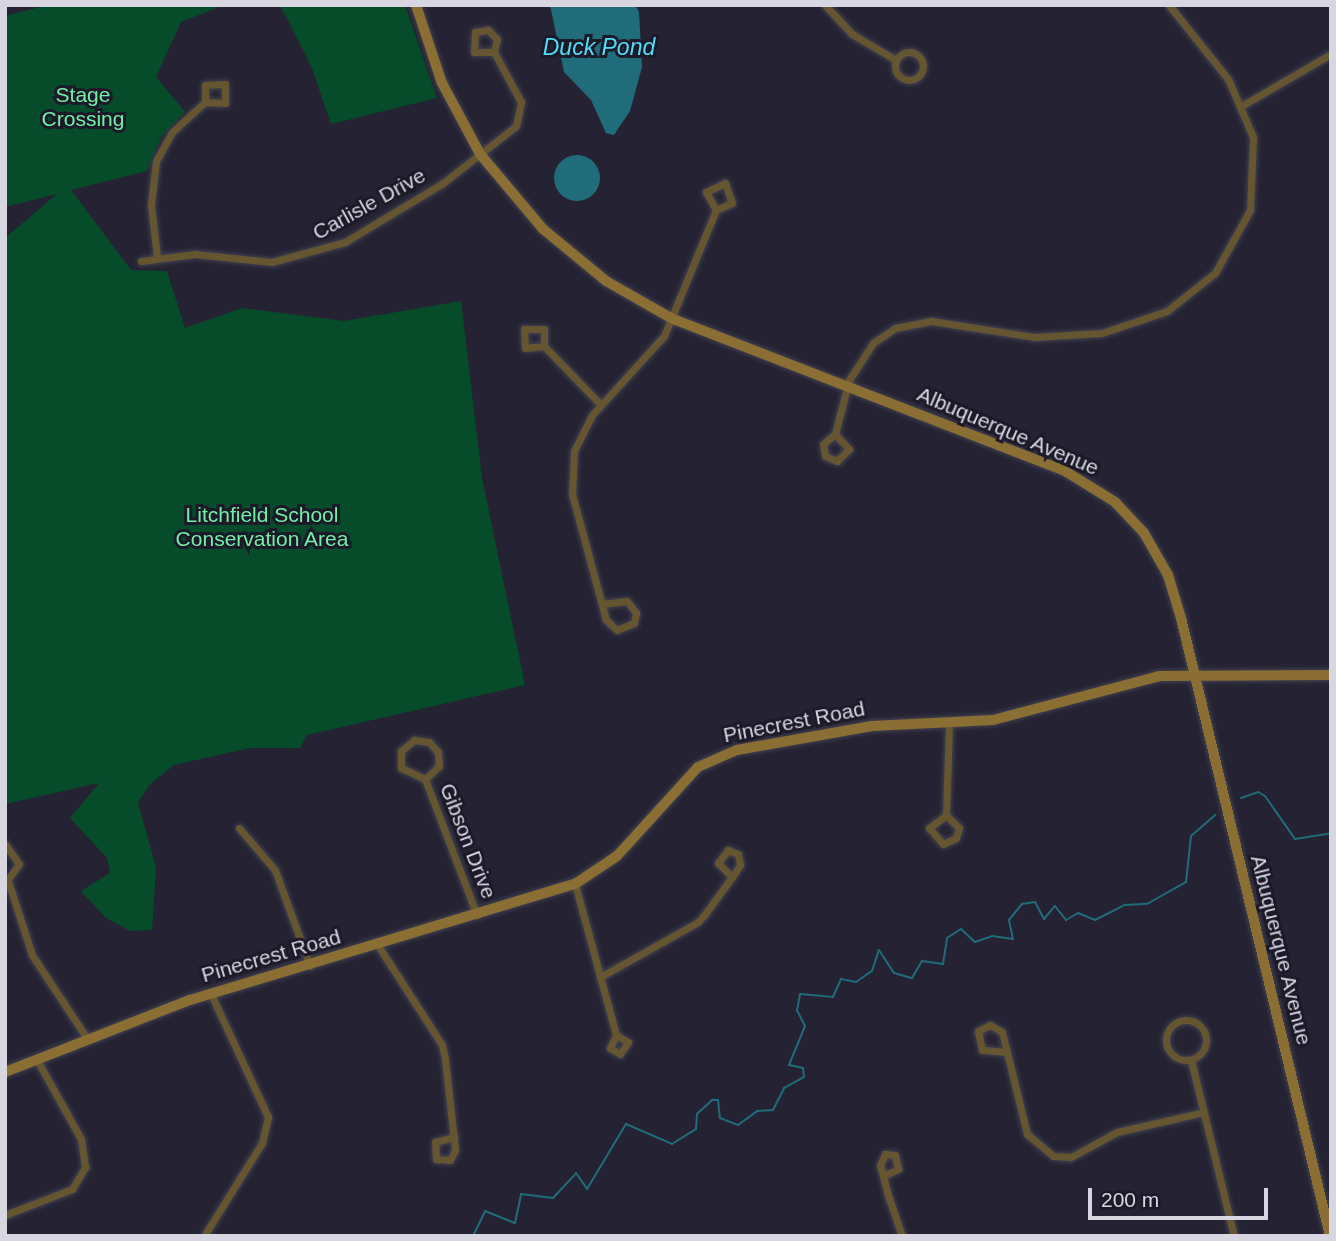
<!DOCTYPE html>
<html>
<head>
<meta charset="utf-8">
<style>
	body { margin:0 }
	#map { position:relative; width:1336px; height:1241px; overflow:hidden; background:#252333; font-family:Helvetica,sans-serif }
	div>[style] { position:absolute }
	.green>* { inset:0; background:#064b2a }
	.water>* { inset:0; background:#206c7a }
	.round { border-radius:50% }
	.stream>* { height:2px; margin:-1px; padding:0 1px; transform-origin:1px; border-radius:1px; background:#206c7a }
	.roads { filter:drop-shadow(0 0 2px #41404f) drop-shadow(0 0 2px #41404f) }
	.street>* { height:7px; margin:-3.5px; padding:0 3.5px; transform-origin:3.5px; border-radius:3.5px; background:#665531 }
	.street>.ring { margin:-3.5px; padding:0; box-sizing:content-box; background:none; border:7px solid #665531; border-radius:50% }
	.secondary>* { height:10px; margin:-5px; padding:0 5px; transform-origin:5px; border-radius:5px; background:#8a6e33 }
	span { translate:-50% -50%; white-space:nowrap; text-align:center; line-height:1.15; -webkit-text-stroke:6px #1c1929; paint-order:stroke }
	.park-label { font-size:21px; color:#71f0a5 }
	.street-label { font-size:21px; color:#d7d6e1 }
	.water-label { font-size:23px; color:#4fdcf6; font-style:italic }
	.frame { position:absolute; inset:0; border:7px solid #d7d6e1; pointer-events:none }
	.scale { position:absolute; left:1088px; top:1188px; width:180px; height:32px; box-sizing:border-box; border:4px solid #d7d6e1; border-top:0; padding-left:9px; font-size:21px; line-height:24px; white-space:nowrap; color:#d7d6e1; -webkit-text-stroke:5px #1c1929; paint-order:stroke }
</style>
</head>
<body>
<div id="map">
	<div class="green">
		<div style="clip-path:polygon(48px 5px,224px 5px,181px 22px,156px 77px,185px 112px,161px 137px,147px 171px,71px 190px,131px 270px,167px 271px,185px 328px,242px 308px,344px 321px,461px 301px,482px 478px,525px 685px,307px 735px,300px 748px,250px 748px,174px 765px,150px 784px,138px 803px,156px 867px,152px 930px,130px 931px,106px 918px,81px 891px,110px 873px,107px 858px,70px 818px,99px 783px,5px 804px,5px 238px,57px 194px,5px 207px,5px 16px)"></div>
		<div style="clip-path:polygon(280px 5px,405px 5px,437px 98px,331px 124px,312px 68px)"></div>
	</div>
	<div class="water">
		<div style="clip-path:polygon(550px 5px,635px 5px,639px 12px,642px 67px,630px 111px,614px 135px,606px 133px,591px 100px,564px 72px)"></div>
		<div class="round" style="left:554px;top:155px;width:46px;height:46px"></div>
	</div>
	<div class="stream">
		<div style="left:1241px;top:798px;width:18px;rotate:-19deg"></div>
		<div style="left:1258px;top:792px;width:8px;rotate:30deg"></div>
		<div style="left:1265px;top:796px;width:52px;rotate:55.1deg"></div>
		<div style="left:1295px;top:839px;width:36px;rotate:-9deg"></div>
		<div style="left:473px;top:1236px;width:28px;rotate:-64deg"></div>
		<div style="left:485px;top:1211px;width:32px;rotate:22deg"></div>
		<div style="left:515px;top:1223px;width:30px;rotate:-78deg"></div>
		<div style="left:521px;top:1194px;width:32px;rotate:7deg"></div>
		<div style="left:553px;top:1198px;width:34px;rotate:-47deg"></div>
		<div style="left:576px;top:1173px;width:19px;rotate:55deg"></div>
		<div style="left:587px;top:1189px;width:76px;rotate:-59deg"></div>
		<div style="left:626px;top:1124px;width:50px;rotate:23.5deg"></div>
		<div style="left:672px;top:1144px;width:28px;rotate:-32deg"></div>
		<div style="left:696px;top:1129px;width:15px;rotate:-86deg"></div>
		<div style="left:697px;top:1114px;width:21px;rotate:-43deg"></div>
		<div style="left:712px;top:1100px;width:6px"></div>
		<div style="left:718px;top:1100px;width:18px;rotate:84deg"></div>
		<div style="left:720px;top:1118px;width:19px;rotate:21deg"></div>
		<div style="left:738px;top:1125px;width:24px;rotate:-36deg"></div>
		<div style="left:757px;top:1111px;width:16px;rotate:-4deg"></div>
		<div style="left:773px;top:1110px;width:25px;rotate:-63deg"></div>
		<div style="left:784px;top:1088px;width:23px;rotate:-29deg"></div>
		<div style="left:804px;top:1077px;width:9px;rotate:-96deg"></div>
		<div style="left:803px;top:1068px;width:14px;rotate:-168deg"></div>
		<div style="left:789px;top:1065px;width:42px;rotate:-67.7deg"></div>
		<div style="left:805px;top:1026px;width:18px;rotate:-117deg"></div>
		<div style="left:797px;top:1010px;width:16px;rotate:-79deg"></div>
		<div style="left:800px;top:994px;width:33px;rotate:5deg"></div>
		<div style="left:833px;top:997px;width:20px;rotate:-66deg"></div>
		<div style="left:841px;top:979px;width:15px;rotate:11deg"></div>
		<div style="left:856px;top:982px;width:19px;rotate:-35deg"></div>
		<div style="left:872px;top:971px;width:22px;rotate:-72deg"></div>
		<div style="left:879px;top:950px;width:27px;rotate:57deg"></div>
		<div style="left:894px;top:973px;width:19px;rotate:16deg"></div>
		<div style="left:912px;top:978px;width:20px;rotate:-60deg"></div>
		<div style="left:922px;top:961px;width:21px;rotate:8deg"></div>
		<div style="left:943px;top:964px;width:26px;rotate:-81deg"></div>
		<div style="left:947px;top:938px;width:17px;rotate:-33deg"></div>
		<div style="left:961px;top:929px;width:19px;rotate:43deg"></div>
		<div style="left:975px;top:942px;width:18px;rotate:-19deg"></div>
		<div style="left:992px;top:936px;width:21px;rotate:8deg"></div>
		<div style="left:1013px;top:939px;width:19px;rotate:-102deg"></div>
		<div style="left:1009px;top:920px;width:21px;rotate:-51deg"></div>
		<div style="left:1022px;top:904px;width:13px;rotate:-9deg"></div>
		<div style="left:1035px;top:902px;width:19px;rotate:62deg"></div>
		<div style="left:1044px;top:919px;width:17px;rotate:-50deg"></div>
		<div style="left:1055px;top:906px;width:18px;rotate:52deg"></div>
		<div style="left:1066px;top:920px;width:14px;rotate:-30deg"></div>
		<div style="left:1078px;top:913px;width:18px;rotate:22deg"></div>
		<div style="left:1095px;top:920px;width:34px;rotate:-27deg"></div>
		<div style="left:1125px;top:905px;width:22px;rotate:-3deg"></div>
		<div style="left:1147px;top:904px;width:45px;rotate:-29.4deg"></div>
		<div style="left:1186px;top:882px;width:46px;rotate:-83.8deg"></div>
		<div style="left:1191px;top:836px;width:32px;rotate:-41deg"></div>
	</div>
	<div class="roads">
		<div class="street">
			<div style="left:825px;top:5px;width:40px;rotate:47deg"></div>
			<div style="left:852px;top:34px;width:51px;rotate:30.6deg"></div>
			<div class="ring" style="left:895px;top:52px;width:21px;height:21px"></div>
			<div style="left:1243px;top:105px;width:102px;rotate:-30.1deg"></div>
			<div style="left:157px;top:257px;width:52px;rotate:-96.6deg"></div>
			<div style="left:151px;top:205px;width:44px;rotate:-83.5deg"></div>
			<div style="left:156px;top:161px;width:33px;rotate:-61deg"></div>
			<div style="left:172px;top:132px;width:45px;rotate:-42.3deg"></div>
			<div style="left:205px;top:102px;width:20px;rotate:3deg"></div>
			<div style="left:225px;top:103px;width:19px;rotate:-90deg"></div>
			<div style="left:225px;top:84px;width:20px;rotate:177deg"></div>
			<div style="left:205px;top:85px;width:17px;rotate:90deg"></div>
			<div style="left:141px;top:261px;width:54px;rotate:-7.4deg"></div>
			<div style="left:195px;top:254px;width:77px;rotate:5.9deg"></div>
			<div style="left:272px;top:262px;width:76px;rotate:-15.3deg"></div>
			<div style="left:345px;top:242px;width:114px;rotate:-31deg"></div>
			<div style="left:443px;top:183px;width:93px;rotate:-38deg"></div>
			<div style="left:516px;top:126px;width:25px;rotate:-78deg"></div>
			<div style="left:521px;top:102px;width:57px;rotate:-118.4deg"></div>
			<div style="left:494px;top:52px;width:13px;rotate:-77deg"></div>
			<div style="left:497px;top:39px;width:13px;rotate:-135deg"></div>
			<div style="left:488px;top:30px;width:13px;rotate:171deg"></div>
			<div style="left:475px;top:32px;width:20px;rotate:93deg"></div>
			<div style="left:474px;top:52px;width:20px"></div>
			<div style="left:544px;top:346px;width:19px;rotate:174deg"></div>
			<div style="left:525px;top:348px;width:19px;rotate:-93deg"></div>
			<div style="left:524px;top:329px;width:20px"></div>
			<div style="left:544px;top:329px;width:17px;rotate:90deg"></div>
			<div style="left:544px;top:346px;width:82px;rotate:46deg"></div>
			<div style="left:835px;top:434px;width:21px;rotate:47deg"></div>
			<div style="left:849px;top:449px;width:17px;rotate:135deg"></div>
			<div style="left:837px;top:461px;width:13px;rotate:-157deg"></div>
			<div style="left:825px;top:456px;width:12px;rotate:-99deg"></div>
			<div style="left:823px;top:444px;width:16px;rotate:-40deg"></div>
			<div style="left:835px;top:434px;width:56px;rotate:-75.5deg"></div>
			<div style="left:849px;top:380px;width:44px;rotate:-57deg"></div>
			<div style="left:873px;top:343px;width:27px;rotate:-34deg"></div>
			<div style="left:895px;top:328px;width:37px;rotate:-11deg"></div>
			<div style="left:931px;top:321px;width:104px;rotate:8.8deg"></div>
			<div style="left:1034px;top:337px;width:68px;rotate:-3.4deg"></div>
			<div style="left:1102px;top:333px;width:69px;rotate:-18.7deg"></div>
			<div style="left:1167px;top:311px;width:61px;rotate:-38.4deg"></div>
			<div style="left:1215px;top:273px;width:72px;rotate:-60.9deg"></div>
			<div style="left:1250px;top:210px;width:73px;rotate:-87.6deg"></div>
			<div style="left:1253px;top:137px;width:63px;rotate:-113.3deg"></div>
			<div style="left:1228px;top:79px;width:95px;rotate:-128.6deg"></div>
			<div style="left:602px;top:604px;width:25px;rotate:-7deg"></div>
			<div style="left:627px;top:601px;width:15px;rotate:53deg"></div>
			<div style="left:636px;top:613px;width:10px;rotate:101deg"></div>
			<div style="left:634px;top:623px;width:18px;rotate:158deg"></div>
			<div style="left:617px;top:630px;width:15px;rotate:-138deg"></div>
			<div style="left:606px;top:620px;width:131px;rotate:-105.1deg"></div>
			<div style="left:572px;top:494px;width:43px;rotate:-87.3deg"></div>
			<div style="left:574px;top:451px;width:40px;rotate:-63.4deg"></div>
			<div style="left:592px;top:415px;width:107px;rotate:-47.7deg"></div>
			<div style="left:664px;top:336px;width:136px;rotate:-67.6deg"></div>
			<div style="left:716px;top:210px;width:17px;rotate:-24deg"></div>
			<div style="left:732px;top:203px;width:21px;rotate:-109deg"></div>
			<div style="left:725px;top:183px;width:21px;rotate:155deg"></div>
			<div style="left:706px;top:192px;width:21px;rotate:61deg"></div>
			<div style="left:425px;top:779px;width:26px;rotate:-155deg"></div>
			<div style="left:401px;top:768px;width:17px;rotate:-90deg"></div>
			<div style="left:401px;top:751px;width:17px;rotate:-40deg"></div>
			<div style="left:414px;top:740px;width:15px;rotate:8deg"></div>
			<div style="left:429px;top:742px;width:13px;rotate:48deg"></div>
			<div style="left:438px;top:752px;width:14px;rotate:86deg"></div>
			<div style="left:439px;top:766px;width:19px;rotate:137deg"></div>
			<div style="left:425px;top:779px;width:146px;rotate:69.1deg"></div>
			<div style="left:946px;top:815px;width:18px;rotate:45deg"></div>
			<div style="left:959px;top:828px;width:10px;rotate:107deg"></div>
			<div style="left:956px;top:838px;width:14px;rotate:155deg"></div>
			<div style="left:943px;top:844px;width:21px;rotate:-131deg"></div>
			<div style="left:929px;top:828px;width:21px;rotate:-37deg"></div>
			<div style="left:946px;top:815px;width:90px;rotate:-88.1deg"></div>
			<div style="left:239px;top:828px;width:55px;rotate:49.4deg"></div>
			<div style="left:275px;top:870px;width:102px;rotate:70deg"></div>
			<div style="left:5px;top:844px;width:24px;rotate:55deg"></div>
			<div style="left:19px;top:864px;width:22px;rotate:126deg"></div>
			<div style="left:8px;top:881px;width:78px;rotate:72deg"></div>
			<div style="left:32px;top:955px;width:102px;rotate:56.6deg"></div>
			<div style="left:575px;top:884px;width:156px;rotate:74.8deg"></div>
			<div style="left:616px;top:1035px;width:14px;rotate:30deg"></div>
			<div style="left:628px;top:1042px;width:14px;rotate:124deg"></div>
			<div style="left:620px;top:1054px;width:12px;rotate:-149deg"></div>
			<div style="left:610px;top:1048px;width:14px;rotate:-65deg"></div>
			<div style="left:377px;top:944px;width:120px;rotate:57.2deg"></div>
			<div style="left:442px;top:1045px;width:14px;rotate:78deg"></div>
			<div style="left:445px;top:1059px;width:92px;rotate:83.7deg"></div>
			<div style="left:455px;top:1150px;width:11px;rotate:117deg"></div>
			<div style="left:450px;top:1160px;width:14px;rotate:-176deg"></div>
			<div style="left:436px;top:1159px;width:17px;rotate:-93deg"></div>
			<div style="left:435px;top:1142px;width:20px;rotate:-15deg"></div>
			<div style="left:600px;top:977px;width:112px;rotate:-29.3deg"></div>
			<div style="left:698px;top:922px;width:11px;rotate:-49deg"></div>
			<div style="left:705px;top:914px;width:46px;rotate:-53.9deg"></div>
			<div style="left:732px;top:877px;width:14px;rotate:-56deg"></div>
			<div style="left:740px;top:865px;width:11px;rotate:-100deg"></div>
			<div style="left:738px;top:854px;width:11px;rotate:-158deg"></div>
			<div style="left:728px;top:850px;width:16px;rotate:128deg"></div>
			<div style="left:718px;top:863px;width:20px;rotate:45deg"></div>
			<div class="ring" style="left:1166px;top:1020px;width:33px;height:33px"></div>
			<div style="left:1007px;top:1052px;width:25px;rotate:-175deg"></div>
			<div style="left:982px;top:1050px;width:19px;rotate:-102deg"></div>
			<div style="left:978px;top:1031px;width:13px;rotate:-27deg"></div>
			<div style="left:990px;top:1025px;width:14px;rotate:30deg"></div>
			<div style="left:1002px;top:1032px;width:105px;rotate:76.2deg"></div>
			<div style="left:1027px;top:1134px;width:34px;rotate:40deg"></div>
			<div style="left:1053px;top:1156px;width:18px;rotate:3deg"></div>
			<div style="left:1071px;top:1157px;width:52px;rotate:-28.5deg"></div>
			<div style="left:1117px;top:1132px;width:89px;rotate:-12.9deg"></div>
			<div style="left:1191px;top:1060px;width:181px;rotate:76.3deg"></div>
			<div style="left:883px;top:1176px;width:17px;rotate:-25deg"></div>
			<div style="left:898px;top:1169px;width:14px;rotate:-102deg"></div>
			<div style="left:895px;top:1155px;width:10px;rotate:-174deg"></div>
			<div style="left:885px;top:1154px;width:12px;rotate:114deg"></div>
			<div style="left:880px;top:1165px;width:28px;rotate:75deg"></div>
			<div style="left:887px;top:1192px;width:46px;rotate:71.2deg"></div>
			<div style="left:5px;top:1215px;width:72px;rotate:-21.2deg"></div>
			<div style="left:72px;top:1189px;width:26px;rotate:-59deg"></div>
			<div style="left:85px;top:1167px;width:28px;rotate:-98deg"></div>
			<div style="left:81px;top:1139px;width:90px;rotate:-119.1deg"></div>
			<div style="left:204px;top:1236px;width:110px;rotate:-58.1deg"></div>
			<div style="left:262px;top:1143px;width:27px;rotate:-77deg"></div>
			<div style="left:268px;top:1117px;width:136px;rotate:-114.9deg"></div>
		</div>
		<div class="secondary">
			<div style="left:416px;top:5px;width:82px;rotate:71.6deg"></div>
			<div style="left:442px;top:83px;width:81px;rotate:61.8deg"></div>
			<div style="left:480px;top:154px;width:98px;rotate:50deg"></div>
			<div style="left:543px;top:229px;width:82px;rotate:39.5deg"></div>
			<div style="left:606px;top:281px;width:77px;rotate:29.6deg"></div>
			<div style="left:673px;top:319px;width:420px;rotate:21.2deg"></div>
			<div style="left:1065px;top:471px;width:59px;rotate:31.8deg"></div>
			<div style="left:1115px;top:502px;width:42px;rotate:46.9deg"></div>
			<div style="left:1144px;top:533px;width:48px;rotate:60.3deg"></div>
			<div style="left:1168px;top:575px;width:45px;rotate:73.2deg"></div>
			<div style="left:1181px;top:618px;width:636px;rotate:76.44deg"></div>
			<div style="left:5px;top:1072px;width:199px;rotate:-21.3deg"></div>
			<div style="left:190px;top:1000px;width:402px;rotate:-16.8deg"></div>
			<div style="left:575px;top:884px;width:50px;rotate:-33.7deg"></div>
			<div style="left:617px;top:856px;width:120px;rotate:-47.7deg"></div>
			<div style="left:698px;top:767px;width:43px;rotate:-23.6deg"></div>
			<div style="left:737px;top:750px;width:137px;rotate:-10.1deg"></div>
			<div style="left:872px;top:726px;width:121px;rotate:-2.8deg"></div>
			<div style="left:993px;top:720px;width:172px;rotate:-14.8deg"></div>
			<div style="left:1159px;top:676px;width:172px;rotate:-0.3deg"></div>
		</div>
	</div>
	<div class="park-label">
		<span style="left:83px;top:107px">Stage<br>Crossing</span>
		<span style="left:262px;top:527px">Litchfield School<br>Conservation Area</span>
	</div>
	<div class="street-label">
		<span style="left:369px;top:204px;rotate:-29deg">Carlisle Drive</span>
		<span style="left:1008px;top:431px;rotate:23deg">Albuquerque Avenue</span>
		<span style="left:794px;top:722px;rotate:-11deg">Pinecrest Road</span>
		<span style="left:468px;top:841px;rotate:69deg">Gibson Drive</span>
		<span style="left:1281px;top:950px;rotate:76deg">Albuquerque Avenue</span>
		<span style="left:271px;top:956px;rotate:-16deg">Pinecrest Road</span>
	</div>
	<div class="water-label">
		<span style="left:599px;top:47px">Duck Pond</span>
	</div>
	<div class="frame"></div>
	<div class="scale">200 m</div>
</div>
</body>
</html>
